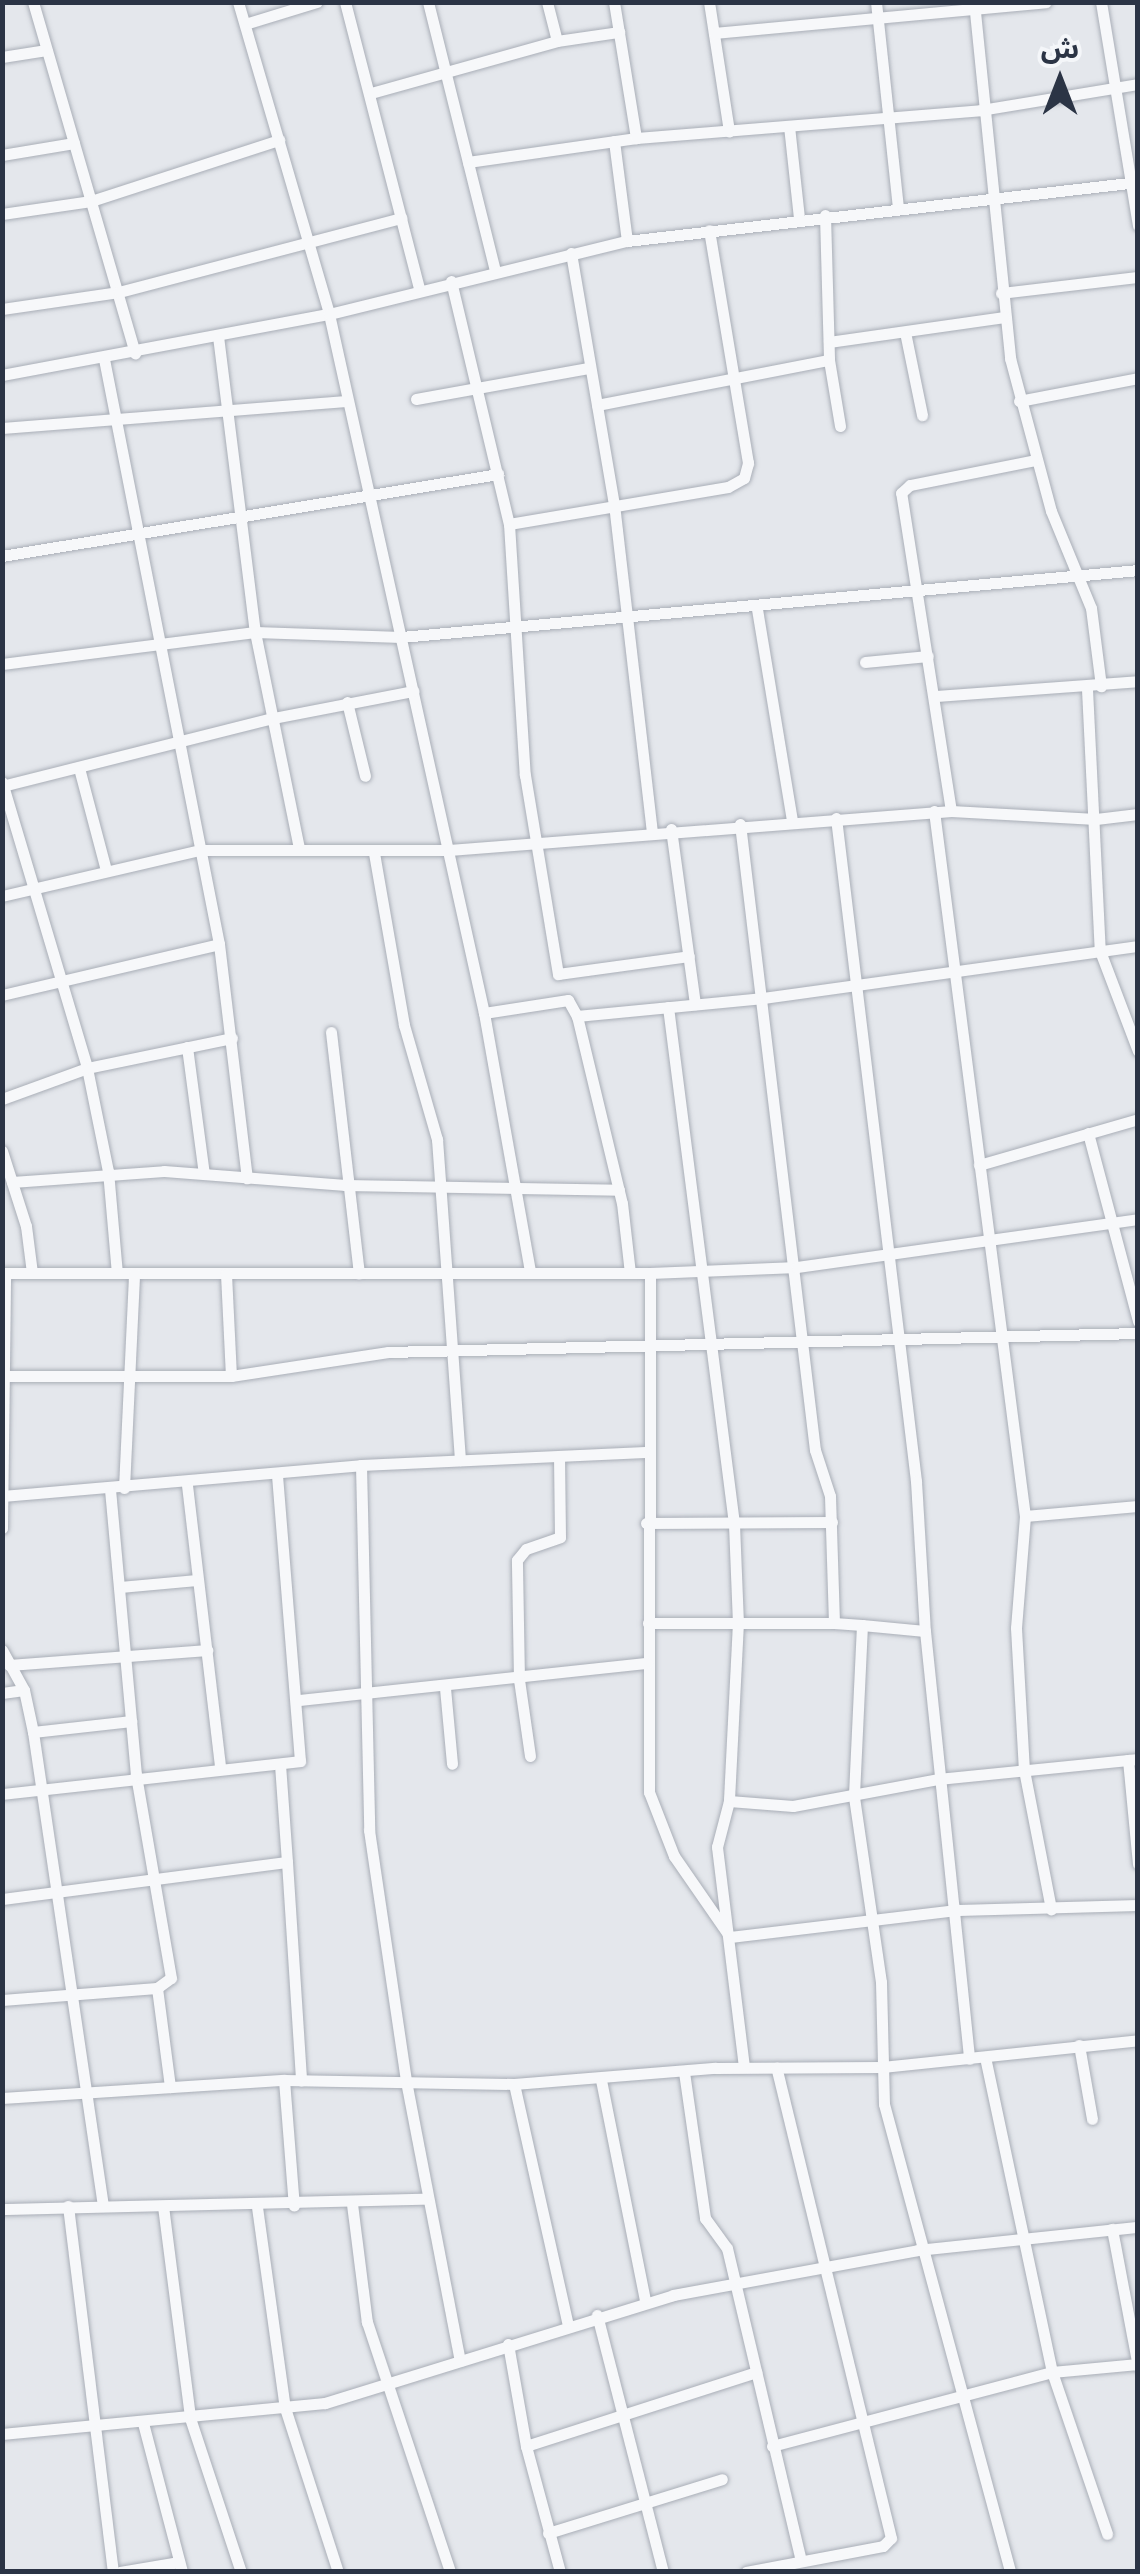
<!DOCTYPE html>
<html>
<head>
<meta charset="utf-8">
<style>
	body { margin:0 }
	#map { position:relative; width:1140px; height:2574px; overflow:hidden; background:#e4e7ec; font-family:"Alegreya Sans","Noto Sans Arabic",sans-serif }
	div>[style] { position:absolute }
	.roads { filter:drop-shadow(0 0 2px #a9aeb7) drop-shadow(0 0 2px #a9aeb7) }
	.street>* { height:11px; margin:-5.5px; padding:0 5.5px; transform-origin:5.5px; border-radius:5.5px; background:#f7f8fa }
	span { translate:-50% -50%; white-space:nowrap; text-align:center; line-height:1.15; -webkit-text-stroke:9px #f4f6f9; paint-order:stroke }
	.frame { position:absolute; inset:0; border:5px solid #2b3445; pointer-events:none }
	.north { position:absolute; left:1010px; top:30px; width:100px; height:100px; -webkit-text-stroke:8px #f4f6f9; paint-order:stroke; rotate:0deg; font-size:28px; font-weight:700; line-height:40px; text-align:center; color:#2b3445 }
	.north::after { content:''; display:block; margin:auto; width:35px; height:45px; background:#2b3445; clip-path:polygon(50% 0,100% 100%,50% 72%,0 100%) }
</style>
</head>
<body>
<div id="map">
	<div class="roads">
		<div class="street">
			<div style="left:33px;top:2px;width:366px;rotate:73.8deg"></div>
			<div style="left:238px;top:2px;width:325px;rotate:73.7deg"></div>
			<div style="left:329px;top:314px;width:716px;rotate:77.5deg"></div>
			<div style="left:484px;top:1013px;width:263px;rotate:79.9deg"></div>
			<div style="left:345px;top:2px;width:296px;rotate:75.5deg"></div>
			<div style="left:428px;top:2px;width:277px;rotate:76deg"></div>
			<div style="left:547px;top:2px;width:40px;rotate:75.6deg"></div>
			<div style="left:614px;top:2px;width:138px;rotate:80.8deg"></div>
			<div style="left:709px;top:2px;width:131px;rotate:81.2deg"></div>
			<div style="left:876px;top:2px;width:208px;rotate:83.9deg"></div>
			<div style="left:974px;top:2px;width:358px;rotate:84.2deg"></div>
			<div style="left:1010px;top:358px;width:158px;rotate:75deg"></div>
			<div style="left:1051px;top:511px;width:105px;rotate:67.6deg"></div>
			<div style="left:1091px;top:608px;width:79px;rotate:82.7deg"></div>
			<div style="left:1101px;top:2px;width:226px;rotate:80.6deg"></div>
			<div style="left:245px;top:24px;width:75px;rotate:-17deg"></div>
			<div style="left:714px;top:33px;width:333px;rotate:-5.3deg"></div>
			<div style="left:2px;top:57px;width:45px;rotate:-9deg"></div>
			<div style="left:371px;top:93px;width:193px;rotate:-15.6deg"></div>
			<div style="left:557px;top:41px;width:63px;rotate:-8.3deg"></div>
			<div style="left:789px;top:126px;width:93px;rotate:83.8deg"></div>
			<div style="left:614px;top:141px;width:101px;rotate:82.6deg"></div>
			<div style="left:2px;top:155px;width:73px;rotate:-9.5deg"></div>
			<div style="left:468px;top:162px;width:170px;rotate:-8.1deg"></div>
			<div style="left:636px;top:138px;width:346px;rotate:-4.6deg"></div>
			<div style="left:981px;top:110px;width:159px;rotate:-9.4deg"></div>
			<div style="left:2px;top:214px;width:90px;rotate:-8.3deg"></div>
			<div style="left:91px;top:201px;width:198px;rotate:-18deg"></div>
			<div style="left:825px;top:215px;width:145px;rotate:88.4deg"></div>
			<div style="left:829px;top:360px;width:67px;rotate:80.5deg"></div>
			<div style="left:571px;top:253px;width:255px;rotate:80.3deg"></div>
			<div style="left:614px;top:504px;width:329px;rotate:83.4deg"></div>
			<div style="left:451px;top:281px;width:250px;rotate:76.6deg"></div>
			<div style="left:509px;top:524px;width:252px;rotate:86.4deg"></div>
			<div style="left:525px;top:775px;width:202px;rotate:80.6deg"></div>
			<div style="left:558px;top:974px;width:132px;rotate:-7.8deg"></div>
			<div style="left:1001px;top:293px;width:138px;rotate:-6.7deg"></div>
			<div style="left:2px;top:309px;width:118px;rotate:-8.3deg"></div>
			<div style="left:119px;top:292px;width:292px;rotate:-14.7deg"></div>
			<div style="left:905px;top:332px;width:85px;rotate:78.4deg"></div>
			<div style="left:218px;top:336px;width:298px;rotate:82.9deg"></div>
			<div style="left:255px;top:632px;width:221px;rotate:78.5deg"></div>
			<div style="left:829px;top:342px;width:177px;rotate:-8.1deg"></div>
			<div style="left:104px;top:359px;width:596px;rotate:78.88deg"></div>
			<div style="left:2px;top:375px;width:333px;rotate:-10.6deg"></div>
			<div style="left:329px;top:314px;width:307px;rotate:-13.8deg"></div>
			<div style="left:627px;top:241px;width:514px;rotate:-6.59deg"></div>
			<div style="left:416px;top:399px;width:175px;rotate:-10.2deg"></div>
			<div style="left:1019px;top:401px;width:121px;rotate:-10.9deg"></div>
			<div style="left:597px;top:405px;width:236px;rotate:-11deg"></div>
			<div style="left:2px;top:428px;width:345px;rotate:-4.5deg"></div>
			<div style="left:509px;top:524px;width:222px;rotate:-9.6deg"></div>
			<div style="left:728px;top:487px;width:18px;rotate:-29deg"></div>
			<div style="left:744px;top:478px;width:16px;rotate:-75deg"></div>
			<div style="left:748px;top:463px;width:236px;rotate:-99.5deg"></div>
			<div style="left:2px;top:556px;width:503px;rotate:-9.39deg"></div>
			<div style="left:757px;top:609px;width:214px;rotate:80.6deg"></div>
			<div style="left:865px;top:662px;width:63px;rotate:-5.4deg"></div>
			<div style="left:2px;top:664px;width:255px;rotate:-7.2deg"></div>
			<div style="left:255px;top:632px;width:146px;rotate:2deg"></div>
			<div style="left:401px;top:637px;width:740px;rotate:-5.19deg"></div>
			<div style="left:1087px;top:689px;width:262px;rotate:87.2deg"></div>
			<div style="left:1100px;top:951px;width:107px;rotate:69.2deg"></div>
			<div style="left:935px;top:696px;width:204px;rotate:-4.2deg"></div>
			<div style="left:347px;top:702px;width:76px;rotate:76.3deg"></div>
			<div style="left:79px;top:768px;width:106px;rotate:75.2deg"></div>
			<div style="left:2px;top:782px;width:298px;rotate:73.4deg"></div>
			<div style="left:87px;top:1068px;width:105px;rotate:78.5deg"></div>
			<div style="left:108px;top:1171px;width:102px;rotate:85deg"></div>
			<div style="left:2px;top:786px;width:279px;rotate:-14.1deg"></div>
			<div style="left:273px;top:718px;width:143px;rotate:-10.9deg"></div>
			<div style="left:934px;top:811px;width:711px;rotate:82.65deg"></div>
			<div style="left:1025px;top:1516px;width:112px;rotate:94.6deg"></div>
			<div style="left:1016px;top:1628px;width:142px;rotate:86.8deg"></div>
			<div style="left:1024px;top:1770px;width:142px;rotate:79deg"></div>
			<div style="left:951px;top:811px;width:322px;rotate:-98.9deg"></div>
			<div style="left:901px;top:493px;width:12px;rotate:-42deg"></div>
			<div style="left:910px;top:485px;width:127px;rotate:-11.3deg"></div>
			<div style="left:836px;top:818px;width:668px;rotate:83.12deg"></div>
			<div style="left:916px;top:1481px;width:150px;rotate:86.6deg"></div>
			<div style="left:925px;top:1631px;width:430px;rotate:84.1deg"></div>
			<div style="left:740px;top:824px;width:630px;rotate:83.17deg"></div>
			<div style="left:815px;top:1450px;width:48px;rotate:71.9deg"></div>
			<div style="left:830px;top:1496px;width:127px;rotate:88.2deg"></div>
			<div style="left:834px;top:1623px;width:28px;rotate:4deg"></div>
			<div style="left:862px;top:1625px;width:172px;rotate:92.7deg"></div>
			<div style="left:854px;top:1797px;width:187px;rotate:81.7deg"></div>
			<div style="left:881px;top:1982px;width:122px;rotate:88.6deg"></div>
			<div style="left:884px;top:2104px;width:485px;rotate:74.9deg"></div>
			<div style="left:671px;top:829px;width:177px;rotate:82.2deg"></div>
			<div style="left:374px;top:853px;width:175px;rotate:80.1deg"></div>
			<div style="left:404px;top:1025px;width:119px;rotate:73.9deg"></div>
			<div style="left:437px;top:1139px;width:322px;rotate:85.9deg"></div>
			<div style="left:2px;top:896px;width:203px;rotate:-13.1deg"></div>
			<div style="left:200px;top:850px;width:249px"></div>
			<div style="left:449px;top:850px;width:504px;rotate:-4.44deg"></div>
			<div style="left:951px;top:811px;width:145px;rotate:3.2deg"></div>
			<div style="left:1096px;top:819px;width:42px;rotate:-6.8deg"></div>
			<div style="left:2px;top:995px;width:223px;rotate:-13.2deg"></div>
			<div style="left:219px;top:944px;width:236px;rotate:83.2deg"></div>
			<div style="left:668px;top:1007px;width:521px;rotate:82.72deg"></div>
			<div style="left:734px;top:1524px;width:98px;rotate:87.7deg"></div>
			<div style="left:738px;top:1622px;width:179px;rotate:92.9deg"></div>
			<div style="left:484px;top:1013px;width:85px;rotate:-8.8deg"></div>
			<div style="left:568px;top:1000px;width:18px;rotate:61deg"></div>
			<div style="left:577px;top:1016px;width:187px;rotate:-5.5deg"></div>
			<div style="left:763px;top:998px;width:379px;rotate:-7.9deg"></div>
			<div style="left:577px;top:1016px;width:192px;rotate:76.5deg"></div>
			<div style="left:622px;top:1203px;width:70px;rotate:83.5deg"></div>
			<div style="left:331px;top:1032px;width:243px;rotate:83.4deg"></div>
			<div style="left:187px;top:1047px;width:128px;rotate:82.4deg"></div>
			<div style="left:2px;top:1099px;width:90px;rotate:-20deg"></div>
			<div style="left:87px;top:1068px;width:148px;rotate:-11.7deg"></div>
			<div style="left:1088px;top:1133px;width:195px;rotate:75.1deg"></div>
			<div style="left:2px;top:1151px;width:79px;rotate:72.3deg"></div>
			<div style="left:26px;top:1226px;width:47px;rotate:82.7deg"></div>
			<div style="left:979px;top:1165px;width:166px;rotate:-16.1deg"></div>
			<div style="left:12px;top:1182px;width:152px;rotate:-4.1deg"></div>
			<div style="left:164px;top:1171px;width:182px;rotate:4.4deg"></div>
			<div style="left:345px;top:1185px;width:274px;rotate:1deg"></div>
			<div style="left:2px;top:1273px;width:648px"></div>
			<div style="left:650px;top:1273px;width:147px;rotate:-2.3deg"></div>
			<div style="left:797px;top:1267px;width:344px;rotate:-8deg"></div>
			<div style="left:650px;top:1273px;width:519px;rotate:90.11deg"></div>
			<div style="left:649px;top:1792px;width:69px;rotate:68.7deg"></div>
			<div style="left:674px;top:1856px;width:98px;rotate:55.3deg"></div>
			<div style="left:730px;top:1937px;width:230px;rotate:-6.8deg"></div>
			<div style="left:958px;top:1910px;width:180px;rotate:-1.6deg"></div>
			<div style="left:226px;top:1274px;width:102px;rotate:87.2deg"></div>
			<div style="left:3px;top:1376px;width:228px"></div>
			<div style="left:231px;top:1376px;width:159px;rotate:-8.7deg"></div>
			<div style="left:388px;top:1352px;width:750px;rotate:-1.45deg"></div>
			<div style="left:361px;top:1465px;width:365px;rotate:88.7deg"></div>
			<div style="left:369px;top:1830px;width:254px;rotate:81.6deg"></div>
			<div style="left:406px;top:2081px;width:285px;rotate:79.1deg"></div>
			<div style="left:187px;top:1485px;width:285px;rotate:83.3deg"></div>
			<div style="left:124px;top:1488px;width:215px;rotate:-87.3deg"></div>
			<div style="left:2px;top:1496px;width:360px;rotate:-4.9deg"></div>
			<div style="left:361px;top:1465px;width:284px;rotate:-2.6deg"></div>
			<div style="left:1025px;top:1516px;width:113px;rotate:-5.1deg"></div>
			<div style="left:646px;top:1523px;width:186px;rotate:-0.3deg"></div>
			<div style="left:2px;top:1528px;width:255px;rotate:-89.3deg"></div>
			<div style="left:120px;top:1587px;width:77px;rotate:-5.2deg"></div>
			<div style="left:648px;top:1623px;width:186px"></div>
			<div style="left:862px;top:1625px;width:63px;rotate:5.4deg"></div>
			<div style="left:2px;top:1650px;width:46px;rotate:61.2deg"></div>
			<div style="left:24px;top:1690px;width:43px;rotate:77.9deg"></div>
			<div style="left:33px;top:1732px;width:479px;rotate:81.6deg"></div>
			<div style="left:9px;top:1665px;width:199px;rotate:-4.3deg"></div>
			<div style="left:445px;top:1688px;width:76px;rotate:84.7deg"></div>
			<div style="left:2px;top:1693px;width:22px;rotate:-8deg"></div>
			<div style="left:300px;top:1700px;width:349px;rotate:-6.1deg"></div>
			<div style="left:33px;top:1732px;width:99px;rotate:-6.4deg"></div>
			<div style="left:530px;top:1756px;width:77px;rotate:-98.2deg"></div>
			<div style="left:519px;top:1680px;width:120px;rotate:-91deg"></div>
			<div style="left:517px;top:1560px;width:14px;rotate:-51deg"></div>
			<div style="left:526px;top:1549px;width:36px;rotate:-19deg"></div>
			<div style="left:560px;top:1537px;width:81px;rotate:-90.7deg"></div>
			<div style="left:1128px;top:1760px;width:104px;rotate:84.5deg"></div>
			<div style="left:2px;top:1794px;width:300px;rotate:-6.3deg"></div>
			<div style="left:300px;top:1761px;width:288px;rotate:-94.6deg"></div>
			<div style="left:287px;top:1862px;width:219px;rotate:86.3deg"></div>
			<div style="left:2px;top:1899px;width:287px;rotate:-7.4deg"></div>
			<div style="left:287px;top:1862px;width:97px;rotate:-94.1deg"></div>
			<div style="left:157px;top:1988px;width:100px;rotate:82.5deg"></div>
			<div style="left:2px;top:2000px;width:155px;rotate:-4.4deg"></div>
			<div style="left:157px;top:1988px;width:17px;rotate:-36deg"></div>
			<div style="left:171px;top:1978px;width:206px;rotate:-99.8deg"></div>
			<div style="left:136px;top:1775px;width:288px;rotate:-95.2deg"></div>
			<div style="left:1079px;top:2045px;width:75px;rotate:80deg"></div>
			<div style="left:985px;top:2057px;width:322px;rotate:78deg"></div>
			<div style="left:1052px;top:2372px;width:171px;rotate:71.2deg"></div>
			<div style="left:744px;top:2067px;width:222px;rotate:-97deg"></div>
			<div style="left:717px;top:1847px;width:48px;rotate:-75.4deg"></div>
			<div style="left:729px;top:1801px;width:64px;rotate:4.5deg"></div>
			<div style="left:793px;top:1806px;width:147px;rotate:-10.5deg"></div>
			<div style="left:938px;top:1779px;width:201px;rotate:-5.7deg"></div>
			<div style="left:684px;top:2072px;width:148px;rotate:81.8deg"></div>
			<div style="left:705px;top:2218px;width:37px;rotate:54deg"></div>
			<div style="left:727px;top:2248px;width:321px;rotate:76.7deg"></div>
			<div style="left:284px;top:2080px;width:126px;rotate:85.5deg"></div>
			<div style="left:601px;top:2080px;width:225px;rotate:78.7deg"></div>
			<div style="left:514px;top:2084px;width:247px;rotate:77.4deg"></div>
			<div style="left:2px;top:2098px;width:283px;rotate:-3.7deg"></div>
			<div style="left:284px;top:2080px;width:230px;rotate:1deg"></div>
			<div style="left:514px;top:2084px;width:202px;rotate:-4.6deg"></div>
			<div style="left:715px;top:2068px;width:168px;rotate:-0.3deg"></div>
			<div style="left:883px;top:2067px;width:256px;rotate:-6deg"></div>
			<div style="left:352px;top:2204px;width:119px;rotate:82.8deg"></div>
			<div style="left:367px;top:2322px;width:263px;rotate:71.6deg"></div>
			<div style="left:68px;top:2206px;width:369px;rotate:83deg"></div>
			<div style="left:163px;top:2206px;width:214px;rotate:82.7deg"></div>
			<div style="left:190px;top:2418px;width:162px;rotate:71.7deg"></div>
			<div style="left:257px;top:2207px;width:203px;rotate:82.1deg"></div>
			<div style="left:285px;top:2408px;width:172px;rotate:72.1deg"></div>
			<div style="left:2px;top:2209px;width:424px;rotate:-1.4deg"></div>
			<div style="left:1112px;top:2229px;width:139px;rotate:79.3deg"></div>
			<div style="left:597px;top:2315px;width:265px;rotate:75.6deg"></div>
			<div style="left:508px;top:2344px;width:104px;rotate:80deg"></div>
			<div style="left:526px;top:2446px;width:242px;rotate:-17.8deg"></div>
			<div style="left:143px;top:2423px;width:154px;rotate:75.3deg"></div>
			<div style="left:2px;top:2434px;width:324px;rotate:-5.5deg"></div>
			<div style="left:325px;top:2403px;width:364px;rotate:-17.2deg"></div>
			<div style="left:673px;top:2295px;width:249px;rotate:-10.4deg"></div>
			<div style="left:918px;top:2250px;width:221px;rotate:-6deg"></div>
			<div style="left:526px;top:2446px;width:131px;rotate:74.9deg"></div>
			<div style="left:772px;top:2446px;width:290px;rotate:-14.8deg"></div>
			<div style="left:1052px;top:2372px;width:86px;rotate:-5.3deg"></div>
			<div style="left:548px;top:2533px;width:182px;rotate:-17.2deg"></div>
			<div style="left:120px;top:2572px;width:60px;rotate:-9.6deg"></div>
			<div style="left:746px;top:2572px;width:139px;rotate:-10.7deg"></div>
			<div style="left:883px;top:2546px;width:11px;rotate:-45deg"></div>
			<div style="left:891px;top:2538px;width:484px;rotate:-103.7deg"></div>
		</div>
	</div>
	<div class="frame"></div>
	<div class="north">ش</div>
</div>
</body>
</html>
